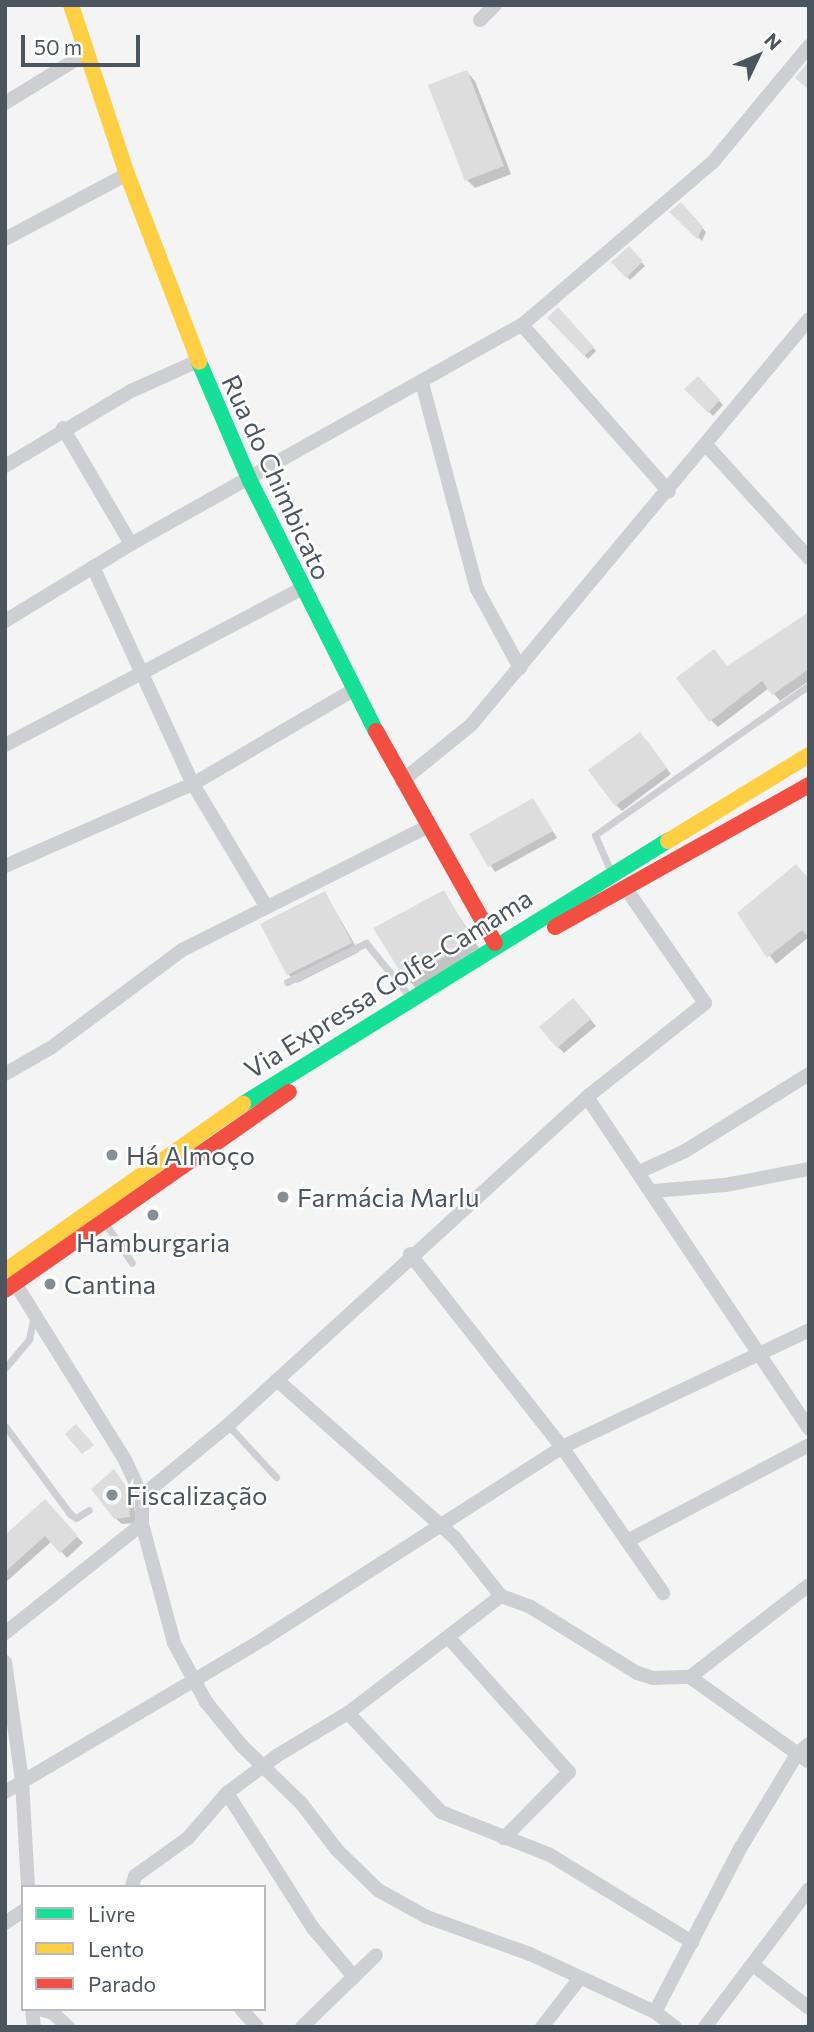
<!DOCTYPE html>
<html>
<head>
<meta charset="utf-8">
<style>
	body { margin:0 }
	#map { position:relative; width:814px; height:2032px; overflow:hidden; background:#f4f4f4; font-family:Commissioner,sans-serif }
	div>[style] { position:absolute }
	.shadow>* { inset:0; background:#0003 }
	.building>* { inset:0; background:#ddddde }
	.lane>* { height:7px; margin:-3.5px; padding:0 3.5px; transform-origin:3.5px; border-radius:3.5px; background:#cecfd2 }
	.street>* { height:14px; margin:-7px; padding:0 7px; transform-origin:7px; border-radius:7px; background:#cecfd2 }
	.fast>* { height:16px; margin:-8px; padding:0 8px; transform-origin:8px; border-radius:8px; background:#16e098 }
	.slow>* { height:16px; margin:-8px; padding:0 8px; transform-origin:8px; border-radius:8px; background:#ffcf43 }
	.jam>* { height:16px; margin:-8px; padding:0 8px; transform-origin:8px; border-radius:8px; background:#f24e42 }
	.dots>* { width:19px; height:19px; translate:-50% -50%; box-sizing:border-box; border:4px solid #fff; border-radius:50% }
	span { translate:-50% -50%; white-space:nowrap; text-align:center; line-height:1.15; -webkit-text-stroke:5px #fff; paint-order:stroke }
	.street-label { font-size:26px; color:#4b5560 }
	.poi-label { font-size:26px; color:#4b5560 }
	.left { translate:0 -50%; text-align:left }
	.frame { position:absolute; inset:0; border:7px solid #4b5560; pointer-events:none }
	.legend { position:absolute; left:21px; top:1885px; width:245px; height:126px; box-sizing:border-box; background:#fff; border:2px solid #b7bbbf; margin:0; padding:9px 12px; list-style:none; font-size:21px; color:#4b5560 }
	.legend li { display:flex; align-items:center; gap:14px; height:35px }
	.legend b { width:35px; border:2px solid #b7bbbf }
	.north { position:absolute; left:723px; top:21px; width:70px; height:70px; -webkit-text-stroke:5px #fff; paint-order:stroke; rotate:46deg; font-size:19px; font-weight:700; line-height:28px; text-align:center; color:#4b5560 }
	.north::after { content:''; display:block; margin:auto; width:24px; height:32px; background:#4b5560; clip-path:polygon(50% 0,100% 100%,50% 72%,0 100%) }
	.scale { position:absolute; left:21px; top:35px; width:119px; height:32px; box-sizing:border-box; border:4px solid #4b5560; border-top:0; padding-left:9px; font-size:21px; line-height:24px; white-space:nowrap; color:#4b5560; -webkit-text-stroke:5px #fff; paint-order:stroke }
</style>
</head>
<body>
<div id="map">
	<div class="shadow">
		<div style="clip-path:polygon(467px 72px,475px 81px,511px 174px,475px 188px,467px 180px)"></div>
		<div style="clip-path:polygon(681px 204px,706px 232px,702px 241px,672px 212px)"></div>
		<div style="clip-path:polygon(629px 249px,645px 266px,630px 280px,613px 262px)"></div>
		<div style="clip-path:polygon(558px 310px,596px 351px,588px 359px,550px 318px)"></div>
		<div style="clip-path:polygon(698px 378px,723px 405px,713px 416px,687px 389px)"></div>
		<div style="clip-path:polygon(809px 614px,809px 681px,780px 701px,769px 688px,718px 727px,711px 720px)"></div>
		<div style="clip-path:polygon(646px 740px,671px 774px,622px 811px,616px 805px)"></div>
		<div style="clip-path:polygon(533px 800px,557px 838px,495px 872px,471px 835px)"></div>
		<div style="clip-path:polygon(809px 880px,809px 937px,776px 964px,739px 913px)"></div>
		<div style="clip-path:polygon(444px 892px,479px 948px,416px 988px,408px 980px)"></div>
		<div style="clip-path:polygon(325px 893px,359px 952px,297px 983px,288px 974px)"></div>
		<div style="clip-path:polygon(579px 1006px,596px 1026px,564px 1053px,558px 1047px)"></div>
		<div style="clip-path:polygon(114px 1472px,133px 1497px,136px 1523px,122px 1524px,115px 1518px)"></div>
		<div style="clip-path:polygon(51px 1508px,83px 1543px,67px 1558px,52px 1541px,6px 1582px,5px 1537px)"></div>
	</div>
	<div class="building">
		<div style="clip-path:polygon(809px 61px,809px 90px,795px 78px)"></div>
		<div style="clip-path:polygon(467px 70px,504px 166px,465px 181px,428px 85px)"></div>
		<div style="clip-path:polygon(681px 202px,703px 227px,697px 239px,669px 212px)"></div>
		<div style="clip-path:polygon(629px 246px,643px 261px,626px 278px,611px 262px)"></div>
		<div style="clip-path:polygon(558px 307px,594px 347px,584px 356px,547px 318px)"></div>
		<div style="clip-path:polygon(698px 376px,720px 400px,708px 413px,684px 389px)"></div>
		<div style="clip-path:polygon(809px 612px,809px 669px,772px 695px,762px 681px,709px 722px,676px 678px,714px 649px,727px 666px)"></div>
		<div style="clip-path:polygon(640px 732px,667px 768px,615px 806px,588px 770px)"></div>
		<div style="clip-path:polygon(533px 798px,553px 831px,488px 867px,469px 834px)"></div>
		<div style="clip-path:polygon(796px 864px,809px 879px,809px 938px,802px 930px,767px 958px,737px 913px)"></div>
		<div style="clip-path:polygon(444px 890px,472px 939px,406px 981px,373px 928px)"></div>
		<div style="clip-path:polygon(325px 891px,352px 943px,287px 975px,260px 924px)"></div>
		<div style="clip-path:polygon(573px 998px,591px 1019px,557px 1048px,539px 1027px)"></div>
		<div style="clip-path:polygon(76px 1424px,94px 1445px,82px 1454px,65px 1434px)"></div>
		<div style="clip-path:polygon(114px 1469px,128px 1489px,130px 1517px,114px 1519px,91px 1489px)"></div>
		<div style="clip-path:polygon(45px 1499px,78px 1536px,60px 1553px,45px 1536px,5px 1572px,5px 1535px)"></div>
	</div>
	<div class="lane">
		<div style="left:611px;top:872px;width:40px;rotate:-113.4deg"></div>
		<div style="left:595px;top:835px;width:261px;rotate:-35deg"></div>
		<div style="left:287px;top:982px;width:88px;rotate:-26.3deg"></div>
		<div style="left:366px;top:943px;width:68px;rotate:50.9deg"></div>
		<div style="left:105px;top:1223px;width:48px;rotate:56deg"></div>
		<div style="left:5px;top:1368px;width:38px;rotate:-50deg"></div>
		<div style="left:29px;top:1339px;width:25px;rotate:-78deg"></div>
		<div style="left:228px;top:1425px;width:71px;rotate:47.3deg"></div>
		<div style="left:5px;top:1426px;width:109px;rotate:53.5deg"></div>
		<div style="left:70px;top:1514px;width:7px;rotate:34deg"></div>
		<div style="left:76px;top:1518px;width:15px;rotate:-32deg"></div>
	</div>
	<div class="street">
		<div style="left:480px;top:20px;width:21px;rotate:-45deg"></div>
		<div style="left:5px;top:103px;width:94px;rotate:-31.5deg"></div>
		<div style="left:5px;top:239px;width:138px;rotate:-28deg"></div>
		<div style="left:522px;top:325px;width:222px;rotate:48.6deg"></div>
		<div style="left:422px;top:383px;width:213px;rotate:75.1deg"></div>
		<div style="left:477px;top:589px;width:90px;rotate:61.4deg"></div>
		<div style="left:63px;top:428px;width:134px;rotate:59.6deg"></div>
		<div style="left:707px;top:446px;width:151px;rotate:47.7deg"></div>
		<div style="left:5px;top:466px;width:147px;rotate:-30.8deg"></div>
		<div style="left:131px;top:391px;width:73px;rotate:-24.1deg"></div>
		<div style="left:93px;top:567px;width:239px;rotate:65.3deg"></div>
		<div style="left:193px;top:784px;width:142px;rotate:59.1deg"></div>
		<div style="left:5px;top:621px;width:148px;rotate:-31.4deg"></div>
		<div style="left:131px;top:544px;width:448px;rotate:-29.3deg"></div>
		<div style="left:522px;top:325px;width:251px;rotate:-40.5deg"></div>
		<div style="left:713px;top:162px;width:151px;rotate:-50.4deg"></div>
		<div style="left:5px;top:745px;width:335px;rotate:-27.8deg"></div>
		<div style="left:402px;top:781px;width:89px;rotate:-39.1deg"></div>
		<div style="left:471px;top:725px;width:528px;rotate:-50.22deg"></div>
		<div style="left:5px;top:866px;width:205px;rotate:-23.6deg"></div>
		<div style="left:193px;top:784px;width:186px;rotate:-30.4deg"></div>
		<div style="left:5px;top:1074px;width:54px;rotate:-29.9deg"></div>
		<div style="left:52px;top:1047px;width:162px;rotate:-36.7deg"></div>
		<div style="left:182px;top:950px;width:274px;rotate:-26.7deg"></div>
		<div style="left:587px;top:1097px;width:399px;rotate:56.2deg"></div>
		<div style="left:639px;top:1172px;width:51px;rotate:-24.5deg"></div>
		<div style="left:685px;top:1151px;width:146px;rotate:-31.8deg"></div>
		<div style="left:653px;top:1191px;width:72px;rotate:-4.8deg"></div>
		<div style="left:725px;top:1185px;width:86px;rotate:-10.8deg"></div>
		<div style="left:410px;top:1254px;width:246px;rotate:51.8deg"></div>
		<div style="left:562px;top:1447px;width:178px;rotate:55.3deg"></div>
		<div style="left:15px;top:1283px;width:208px;rotate:58.1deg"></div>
		<div style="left:125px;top:1460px;width:40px;rotate:65deg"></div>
		<div style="left:142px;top:1496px;width:28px;rotate:90deg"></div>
		<div style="left:142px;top:1524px;width:123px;rotate:74.9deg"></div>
		<div style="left:174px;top:1643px;width:67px;rotate:61.5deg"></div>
		<div style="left:206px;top:1702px;width:57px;rotate:50.7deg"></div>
		<div style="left:242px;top:1746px;width:82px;rotate:44deg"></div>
		<div style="left:301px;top:1803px;width:59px;rotate:52.5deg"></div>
		<div style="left:337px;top:1850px;width:57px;rotate:44.3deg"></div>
		<div style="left:378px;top:1890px;width:56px;rotate:28.9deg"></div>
		<div style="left:427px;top:1917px;width:109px;rotate:19.8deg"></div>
		<div style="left:530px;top:1954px;width:138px;rotate:24.9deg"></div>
		<div style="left:655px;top:2012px;width:25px;rotate:37deg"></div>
		<div style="left:277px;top:1380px;width:238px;rotate:41.6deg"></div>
		<div style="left:455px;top:1538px;width:74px;rotate:51.6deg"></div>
		<div style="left:501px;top:1596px;width:30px;rotate:20deg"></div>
		<div style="left:529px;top:1606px;width:127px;rotate:31.8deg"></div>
		<div style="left:637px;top:1673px;width:17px;rotate:17deg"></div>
		<div style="left:653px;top:1678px;width:37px;rotate:-2deg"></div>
		<div style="left:690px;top:1677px;width:146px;rotate:35.5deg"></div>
		<div style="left:142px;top:1496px;width:112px;rotate:-39.5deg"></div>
		<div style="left:228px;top:1425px;width:486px;rotate:-42.4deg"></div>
		<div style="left:587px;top:1097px;width:151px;rotate:-38.5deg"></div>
		<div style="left:705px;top:1003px;width:141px;rotate:-124.6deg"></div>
		<div style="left:629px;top:1540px;width:204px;rotate:-27.8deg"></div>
		<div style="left:5px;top:1633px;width:175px;rotate:-38.5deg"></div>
		<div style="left:449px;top:1638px;width:180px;rotate:48.2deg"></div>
		<div style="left:569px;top:1772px;width:93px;rotate:134.6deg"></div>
		<div style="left:5px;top:1662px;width:119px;rotate:81.8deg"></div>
		<div style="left:22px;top:1780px;width:107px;rotate:86.8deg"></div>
		<div style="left:690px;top:1677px;width:150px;rotate:-37.7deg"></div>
		<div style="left:348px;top:1713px;width:136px;rotate:46.8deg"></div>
		<div style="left:441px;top:1812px;width:117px;rotate:21.5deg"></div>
		<div style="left:550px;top:1855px;width:167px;rotate:31.5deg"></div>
		<div style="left:5px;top:1792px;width:302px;rotate:-30.6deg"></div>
		<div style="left:265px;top:1638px;width:353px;rotate:-32.7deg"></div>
		<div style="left:562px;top:1447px;width:273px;rotate:-25.3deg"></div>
		<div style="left:227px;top:1793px;width:160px;rotate:57.5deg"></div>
		<div style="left:313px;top:1928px;width:64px;rotate:50.1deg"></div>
		<div style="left:132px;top:1887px;width:11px;rotate:-75deg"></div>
		<div style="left:135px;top:1876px;width:65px;rotate:-35.6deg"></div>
		<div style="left:188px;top:1838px;width:60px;rotate:-49.1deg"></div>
		<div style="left:227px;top:1793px;width:64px;rotate:-36.7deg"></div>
		<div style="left:278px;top:1755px;width:82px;rotate:-31deg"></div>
		<div style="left:348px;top:1713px;width:193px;rotate:-37.4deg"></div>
		<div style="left:5px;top:1923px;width:22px;rotate:-34deg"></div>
		<div style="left:753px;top:1965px;width:71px;rotate:37.5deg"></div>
		<div style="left:32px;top:2009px;width:18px;rotate:84deg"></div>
		<div style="left:40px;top:2009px;width:14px;rotate:17deg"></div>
		<div style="left:53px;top:2013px;width:21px;rotate:43deg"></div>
		<div style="left:241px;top:2009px;width:24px;rotate:48deg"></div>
		<div style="left:655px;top:2012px;width:186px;rotate:-62.5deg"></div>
		<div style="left:741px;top:1847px;width:109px;rotate:-58.9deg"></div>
		<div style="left:797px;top:1754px;width:16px;rotate:-40deg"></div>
		<div style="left:302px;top:2027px;width:103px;rotate:-44.2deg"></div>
		<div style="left:542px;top:2027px;width:62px;rotate:-52.2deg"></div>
		<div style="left:705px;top:2027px;width:173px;rotate:-53deg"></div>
	</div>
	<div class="fast">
		<div style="left:199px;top:362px;width:129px;rotate:66.8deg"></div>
		<div style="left:250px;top:481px;width:280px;rotate:63.3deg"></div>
		<div style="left:243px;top:1104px;width:500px;rotate:-31.8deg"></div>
	</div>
	<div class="slow">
		<div style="left:71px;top:5px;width:178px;rotate:71.7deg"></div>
		<div style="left:127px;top:174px;width:201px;rotate:69deg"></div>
		<div style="left:668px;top:841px;width:165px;rotate:-31.4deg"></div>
		<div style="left:5px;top:1271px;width:291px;rotate:-35.1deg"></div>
	</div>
	<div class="jam">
		<div style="left:376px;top:731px;width:243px;rotate:60.7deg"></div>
		<div style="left:555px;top:927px;width:291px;rotate:-29.2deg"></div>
		<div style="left:5px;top:1290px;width:346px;rotate:-34.9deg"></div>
	</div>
	<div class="dots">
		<div style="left:112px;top:1155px;background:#868d94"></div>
		<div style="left:283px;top:1197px;background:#868d94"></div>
		<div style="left:153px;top:1215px;background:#868d94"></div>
		<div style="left:50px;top:1284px;background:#868d94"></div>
		<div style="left:112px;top:1495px;background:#868d94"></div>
	</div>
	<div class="street-label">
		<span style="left:277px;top:477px;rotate:65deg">Rua do Chimbicato</span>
		<span style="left:388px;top:983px;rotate:-32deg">Via Expressa Golfe-Camama</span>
	</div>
	<div class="poi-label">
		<span class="left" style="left:126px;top:1155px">Há Almoço</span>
		<span class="left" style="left:297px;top:1197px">Farmácia Marlu</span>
		<span style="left:153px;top:1242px">Hamburgaria</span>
		<span class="left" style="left:64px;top:1284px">Cantina</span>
		<span class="left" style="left:126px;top:1495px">Fiscalização</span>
	</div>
	<div class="frame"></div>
	<ul class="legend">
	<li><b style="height:9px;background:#16e098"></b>Livre</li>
	<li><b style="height:9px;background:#ffcf43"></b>Lento</li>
	<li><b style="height:9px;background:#f24e42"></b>Parado</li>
	</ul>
	<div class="north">N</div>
	<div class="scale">50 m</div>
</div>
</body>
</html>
